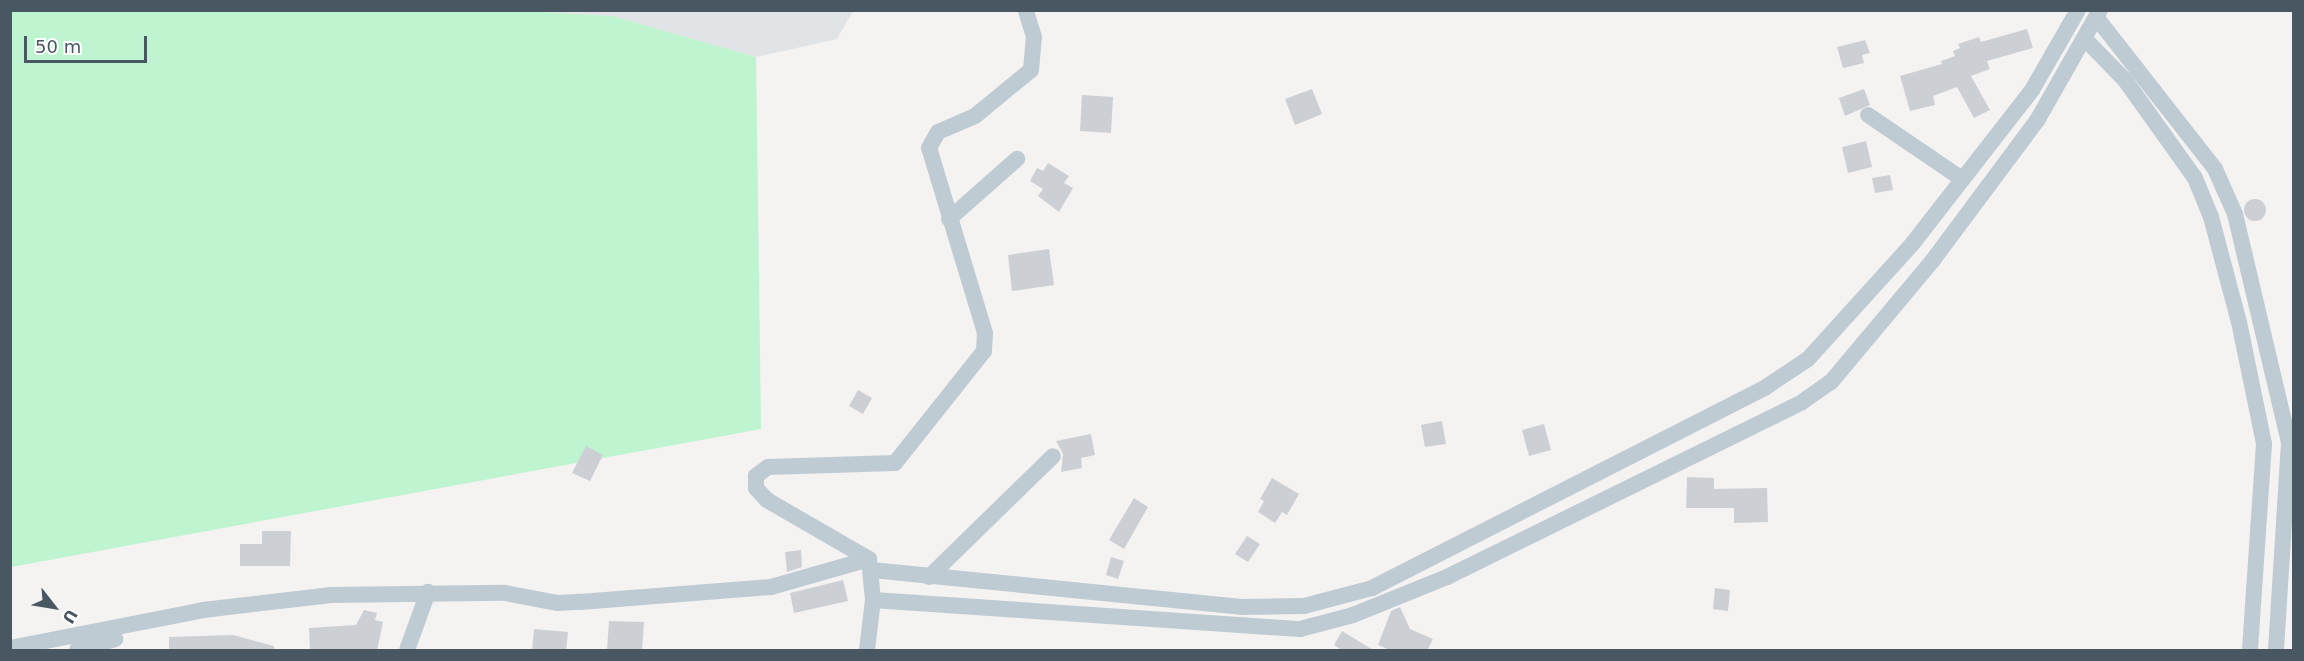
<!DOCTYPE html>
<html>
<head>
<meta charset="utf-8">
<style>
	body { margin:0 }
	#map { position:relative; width:2304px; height:661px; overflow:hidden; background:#f5f2f2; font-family:"DejaVu Sans",sans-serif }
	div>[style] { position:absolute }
	.airport>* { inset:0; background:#e1e4e7 }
	.green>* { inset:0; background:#bef4d0 }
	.building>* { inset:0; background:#ccd0d5 }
	.round { border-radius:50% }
	.minor>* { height:16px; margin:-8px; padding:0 8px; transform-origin:8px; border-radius:8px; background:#bfcbd3 }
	span { translate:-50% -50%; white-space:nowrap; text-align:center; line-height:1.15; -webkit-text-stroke:4.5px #fff; paint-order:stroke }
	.frame { position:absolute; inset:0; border:12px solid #485762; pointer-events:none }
	.north { position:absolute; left:24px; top:577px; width:60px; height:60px; -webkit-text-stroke:4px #fff; paint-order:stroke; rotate:121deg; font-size:16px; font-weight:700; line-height:24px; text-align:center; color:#485762 }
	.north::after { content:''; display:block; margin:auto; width:21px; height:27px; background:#485762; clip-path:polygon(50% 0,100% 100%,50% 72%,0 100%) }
	.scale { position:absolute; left:24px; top:36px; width:123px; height:27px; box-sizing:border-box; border:3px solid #485762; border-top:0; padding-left:8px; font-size:18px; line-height:21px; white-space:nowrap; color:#485762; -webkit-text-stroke:4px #fff; paint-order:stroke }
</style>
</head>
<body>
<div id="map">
	<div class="airport">
		<div style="clip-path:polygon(525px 11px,853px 11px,837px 39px,756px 57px,612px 16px)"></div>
	</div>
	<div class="green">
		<div style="clip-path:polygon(11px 11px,525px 11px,612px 16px,756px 57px,761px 429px,11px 567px)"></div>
	</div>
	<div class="building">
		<div style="clip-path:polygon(2027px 29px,2033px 48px,1987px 61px,1990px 69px,1971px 76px,1990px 110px,1974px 118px,1957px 87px,1933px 96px,1935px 105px,1910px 111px,1900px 76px,1942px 64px,1941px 61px,1955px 56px,1953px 51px,1960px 48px,1958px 44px,1979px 37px,1981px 42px)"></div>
		<div style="clip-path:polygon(1865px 40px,1870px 53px,1862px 55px,1864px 63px,1843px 68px,1837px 47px)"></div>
		<div style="clip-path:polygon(1312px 89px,1322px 114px,1295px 125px,1285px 99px)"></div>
		<div style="clip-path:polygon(1864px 89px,1870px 105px,1845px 116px,1839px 98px)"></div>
		<div style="clip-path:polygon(1082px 95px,1113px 97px,1111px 133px,1080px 131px)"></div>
		<div style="clip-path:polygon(1866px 141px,1872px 167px,1848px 173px,1842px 147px)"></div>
		<div style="clip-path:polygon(1048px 163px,1069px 176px,1064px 183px,1073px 188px,1059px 212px,1038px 196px,1043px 189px,1030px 181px,1037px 168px,1043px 171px)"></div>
		<div style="clip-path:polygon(1890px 175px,1893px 190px,1875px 193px,1872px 178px)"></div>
		<div class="round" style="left:2244px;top:199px;width:22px;height:22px"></div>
		<div style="clip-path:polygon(1049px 249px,1054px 285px,1012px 291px,1008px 255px)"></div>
		<div style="clip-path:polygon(858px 390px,872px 398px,863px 414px,849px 406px)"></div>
		<div style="clip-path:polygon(1442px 421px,1446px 444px,1425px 447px,1421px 425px)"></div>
		<div style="clip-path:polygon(1544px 424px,1551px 450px,1529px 456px,1522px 430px)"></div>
		<div style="clip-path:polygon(1091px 434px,1095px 455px,1081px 458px,1082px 468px,1061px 472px,1063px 454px,1056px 441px)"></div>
		<div style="clip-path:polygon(586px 446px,603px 455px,590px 481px,572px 473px)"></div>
		<div style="clip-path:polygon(1687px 477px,1714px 478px,1714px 489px,1767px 488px,1768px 522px,1734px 523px,1734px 508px,1686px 508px)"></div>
		<div style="clip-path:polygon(1272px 478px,1299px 494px,1287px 515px,1282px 512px,1275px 523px,1258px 512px,1264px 501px,1260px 499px)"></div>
		<div style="clip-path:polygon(1134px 498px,1148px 507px,1124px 549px,1109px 540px)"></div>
		<div style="clip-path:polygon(262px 531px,291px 531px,290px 566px,240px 566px,240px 544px,262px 544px)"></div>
		<div style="clip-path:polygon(1247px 536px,1260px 544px,1248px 562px,1235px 554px)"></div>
		<div style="clip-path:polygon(801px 550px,802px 567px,787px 572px,785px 552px)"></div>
		<div style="clip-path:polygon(1111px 557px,1124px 561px,1118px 579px,1106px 575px)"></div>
		<div style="clip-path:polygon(843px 580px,848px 601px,794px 613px,790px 593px)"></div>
		<div style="clip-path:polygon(1715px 588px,1730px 590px,1728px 611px,1713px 609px)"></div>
		<div style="clip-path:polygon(1400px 607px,1410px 629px,1433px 639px,1427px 651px,1392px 651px,1378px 645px,1391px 611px)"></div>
		<div style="clip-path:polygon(364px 610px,377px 613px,375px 620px,383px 622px,377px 651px,310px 651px,309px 628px,356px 625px)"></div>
		<div style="clip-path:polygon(609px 621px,644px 622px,642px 651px,607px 650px)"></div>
		<div style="clip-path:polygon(534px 629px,568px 632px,566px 651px,532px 651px)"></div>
		<div style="clip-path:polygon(1342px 631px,1375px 651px,1343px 651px,1334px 645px)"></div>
		<div style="clip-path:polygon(233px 635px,274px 646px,274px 651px,169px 651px,169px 637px)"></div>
	</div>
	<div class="minor">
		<div style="left:2096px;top:17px;width:193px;rotate:51.9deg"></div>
		<div style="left:2215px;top:169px;width:49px;rotate:66deg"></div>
		<div style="left:2235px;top:214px;width:235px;rotate:76.7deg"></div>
		<div style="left:2289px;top:443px;width:207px;rotate:93.6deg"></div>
		<div style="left:2085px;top:39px;width:57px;rotate:45.7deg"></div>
		<div style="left:2125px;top:80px;width:120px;rotate:54.5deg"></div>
		<div style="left:2195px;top:178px;width:42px;rotate:67.7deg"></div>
		<div style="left:2211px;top:217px;width:109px;rotate:75.1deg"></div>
		<div style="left:2239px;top:322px;width:125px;rotate:78.4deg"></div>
		<div style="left:2264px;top:444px;width:206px;rotate:93.9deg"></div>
		<div style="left:1868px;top:115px;width:114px;rotate:34.2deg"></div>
		<div style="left:949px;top:219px;width:91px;rotate:-41.4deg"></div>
		<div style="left:872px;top:570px;width:371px;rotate:5.7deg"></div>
		<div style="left:1241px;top:607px;width:63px;rotate:-0.9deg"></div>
		<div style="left:1304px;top:606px;width:70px;rotate:-14.8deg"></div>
		<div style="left:1372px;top:588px;width:442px;rotate:-27deg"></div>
		<div style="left:1766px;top:387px;width:50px;rotate:-33.7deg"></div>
		<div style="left:1808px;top:359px;width:156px;rotate:-47.8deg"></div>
		<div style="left:1913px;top:243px;width:194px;rotate:-52.1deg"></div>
		<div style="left:2032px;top:90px;width:92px;rotate:-60.1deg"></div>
		<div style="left:929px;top:577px;width:173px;rotate:-44.3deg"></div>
		<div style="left:873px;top:600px;width:428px;rotate:3.9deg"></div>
		<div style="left:1300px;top:629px;width:55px;rotate:-14.8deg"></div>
		<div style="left:1353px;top:615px;width:101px;rotate:-22deg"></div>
		<div style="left:1447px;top:577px;width:396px;rotate:-26.2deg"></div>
		<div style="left:1802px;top:402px;width:35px;rotate:-35deg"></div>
		<div style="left:1831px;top:382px;width:159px;rotate:-50.1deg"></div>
		<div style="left:1933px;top:260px;width:176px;rotate:-53.3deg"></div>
		<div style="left:2038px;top:119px;width:125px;rotate:-60.4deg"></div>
		<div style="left:10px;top:648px;width:197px;rotate:-11.1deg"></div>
		<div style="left:203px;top:610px;width:129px;rotate:-6.7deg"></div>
		<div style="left:331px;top:595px;width:174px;rotate:-0.7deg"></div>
		<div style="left:505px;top:593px;width:54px;rotate:10.7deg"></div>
		<div style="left:558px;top:603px;width:22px;rotate:-3deg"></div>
		<div style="left:580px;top:602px;width:192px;rotate:-4.5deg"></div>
		<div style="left:771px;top:587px;width:102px;rotate:-15.9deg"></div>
		<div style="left:77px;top:650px;width:40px;rotate:-16deg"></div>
		<div style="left:407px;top:650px;width:62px;rotate:-70.1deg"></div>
		<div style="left:867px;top:650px;width:50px;rotate:-83.2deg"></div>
		<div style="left:873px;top:600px;width:41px;rotate:-95.6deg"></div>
		<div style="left:869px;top:559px;width:118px;rotate:-150deg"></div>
		<div style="left:767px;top:500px;width:16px;rotate:-133deg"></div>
		<div style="left:756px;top:488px;width:12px;rotate:-90deg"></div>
		<div style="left:756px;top:476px;width:15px;rotate:-37deg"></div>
		<div style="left:768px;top:467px;width:127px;rotate:-1.8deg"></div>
		<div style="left:895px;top:463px;width:143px;rotate:-51.5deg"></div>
		<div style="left:984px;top:351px;width:18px;rotate:-87deg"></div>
		<div style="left:985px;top:333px;width:193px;rotate:-106.8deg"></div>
		<div style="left:929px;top:148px;width:18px;rotate:-61deg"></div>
		<div style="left:938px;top:132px;width:40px;rotate:-23.4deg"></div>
		<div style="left:975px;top:116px;width:72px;rotate:-39.4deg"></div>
		<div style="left:1031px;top:70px;width:33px;rotate:-85deg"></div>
		<div style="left:1034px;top:37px;width:28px;rotate:-107deg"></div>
	</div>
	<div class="frame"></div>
	<div class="north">U</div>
	<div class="scale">50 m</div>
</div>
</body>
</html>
